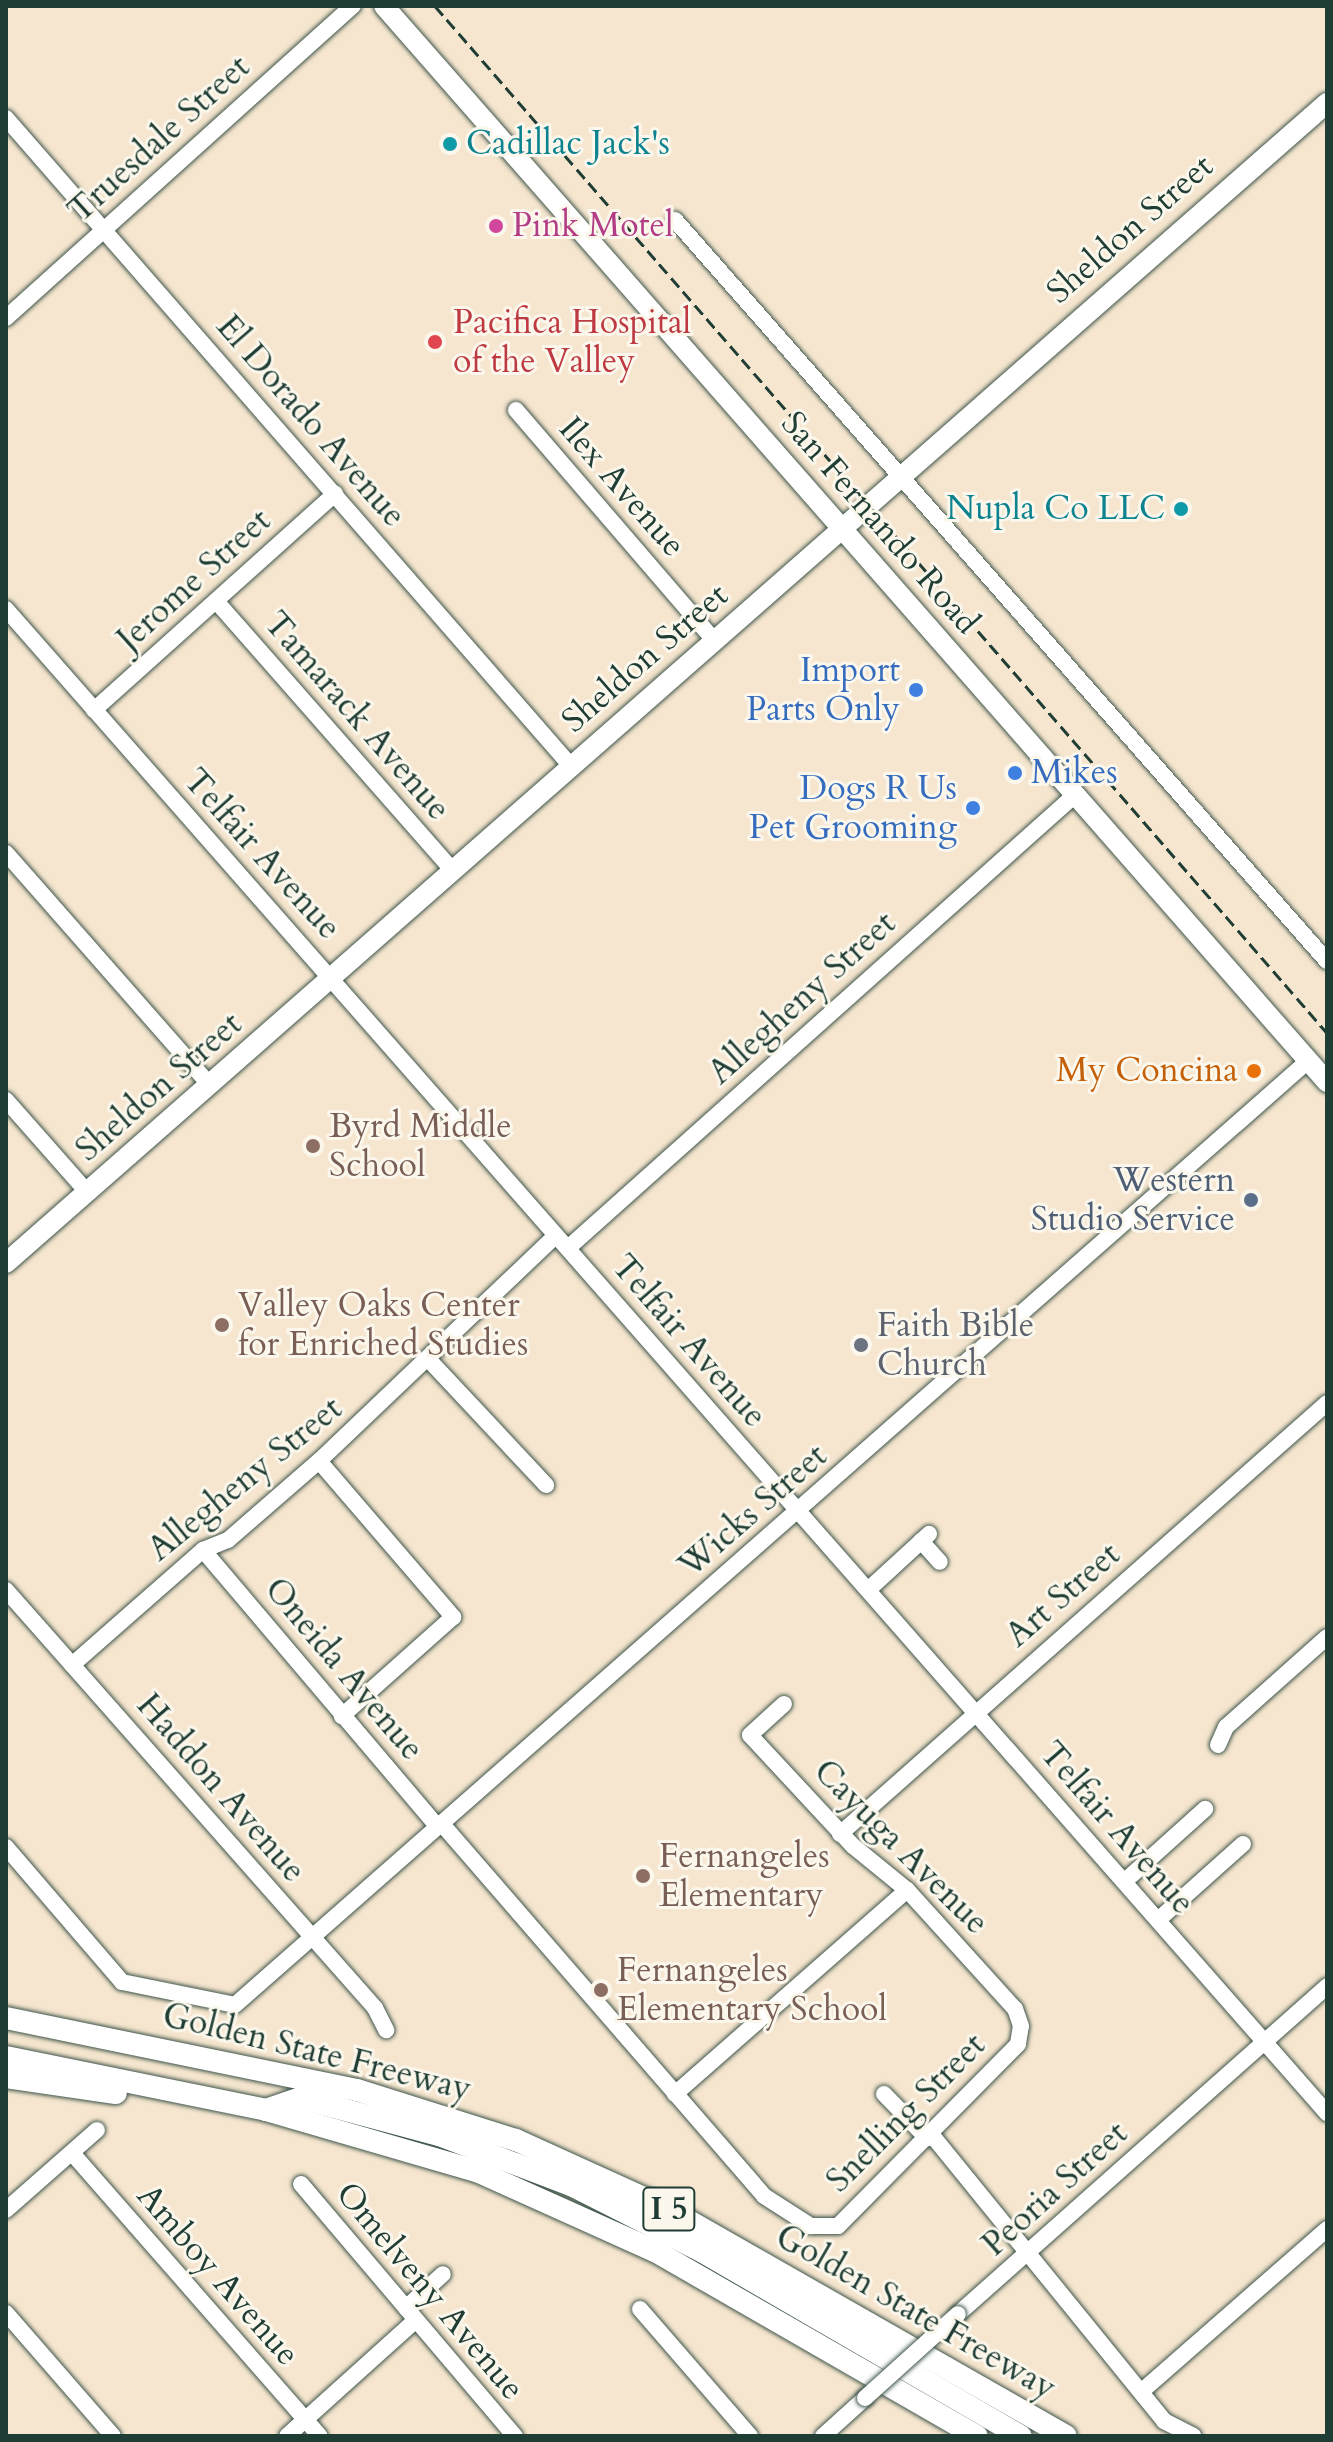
<!DOCTYPE html>
<html>
<head>
<meta charset="utf-8">
<style>
	body { margin:0 }
	#map { position:relative; width:1333px; height:2442px; overflow:hidden; background:#f6e6cf; font-family:Cardo,serif }
	div>[style] { position:absolute }
	.roads { filter:drop-shadow(0 0 2px #3f564b) drop-shadow(0 0 2px #3f564b) }
	.minor>* { height:16px; margin:-8px; padding:0 8px; transform-origin:8px; border-radius:8px; background:#fff }
	.major>* { height:20px; margin:-10px; padding:0 10px; transform-origin:10px; border-radius:10px; background:#fff }
	.highway>* { height:22px; margin:-11px; padding:0 11px; transform-origin:11px; border-radius:11px; background:#fff }
	.rail>* { height:3px; margin-top:-1.5px; transform-origin:0; background:repeating-linear-gradient(90deg,#1f3d34 0 12px,transparent 0 18px) }
	.bridges { filter:drop-shadow(0 0 2px #3f564b) drop-shadow(0 0 2px #3f564b) }
	.minor-bridge>* { height:16px; margin:-8px; padding:0 8px; transform-origin:8px; border-radius:8px; background:#fff }
	.dots>* { width:22px; height:22px; translate:-50% -50%; box-sizing:border-box; border:4px solid #fbf7ec; border-radius:50% }
	span { translate:-50% -50%; white-space:nowrap; text-align:center; line-height:1.15; -webkit-text-stroke:6px #fbf7ec; paint-order:stroke }
	.shield-label span { padding:2px 6px; background:#fbf7ec; border:2px solid; border-radius:6px; -webkit-text-stroke-width:0 }
	.shield-label { font-size:32px; color:#1f3d34; font-weight:700 }
	.street-label { font-size:34px; color:#1f3d34 }
	.culture-label { font-size:34px; color:#0d838f }
	.left { translate:0 -50%; text-align:left }
	.right { translate:-100% -50%; text-align:right }
	.hotel-label { font-size:34px; color:#b23c85 }
	.health-label { font-size:34px; color:#be3a42 }
	.shop-label { font-size:34px; color:#366cbe }
	.food-label { font-size:34px; color:#c56008 }
	.education-label { font-size:34px; color:#785e54 }
	.service-label { font-size:34px; color:#4e5e75 }
	.worship-label { font-size:34px; color:#5b616d }
	.frame { position:absolute; inset:0; border:8px solid #1f3d34; pointer-events:none }
</style>
</head>
<body>
<div id="map">
	<div class="roads">
		<div class="minor">
			<div style="left:6px;top:118px;width:858px;rotate:48.92deg"></div>
			<div style="left:675px;top:220px;width:987px;rotate:48.66deg"></div>
			<div style="left:6px;top:318px;width:467px;rotate:-42deg"></div>
			<div style="left:516px;top:410px;width:303px;rotate:49.3deg"></div>
			<div style="left:216px;top:601px;width:358px;rotate:48.7deg"></div>
			<div style="left:6px;top:609px;width:2002px;rotate:48.71deg"></div>
			<div style="left:94px;top:710px;width:324px;rotate:-41.9deg"></div>
			<div style="left:6px;top:853px;width:309px;rotate:48.7deg"></div>
			<div style="left:6px;top:1100px;width:123px;rotate:48.6deg"></div>
			<div style="left:568px;top:1248px;width:681px;rotate:-41.79deg"></div>
			<div style="left:430px;top:1361px;width:170px;rotate:46.9deg"></div>
			<div style="left:319px;top:1461px;width:206px;rotate:49.3deg"></div>
			<div style="left:453px;top:1617px;width:149px;rotate:138.3deg"></div>
			<div style="left:921px;top:1541px;width:28px;rotate:48deg"></div>
			<div style="left:203px;top:1550px;width:363px;rotate:49.7deg"></div>
			<div style="left:6px;top:1590px;width:558px;rotate:48.56deg"></div>
			<div style="left:375px;top:2008px;width:25px;rotate:63deg"></div>
			<div style="left:868px;top:1590px;width:83px;rotate:-42.6deg"></div>
			<div style="left:72px;top:1665px;width:174px;rotate:-41.3deg"></div>
			<div style="left:203px;top:1550px;width:27px;rotate:-22deg"></div>
			<div style="left:228px;top:1540px;width:121px;rotate:-41deg"></div>
			<div style="left:319px;top:1461px;width:327px;rotate:-43.6deg"></div>
			<div style="left:1218px;top:1745px;width:20px;rotate:-66deg"></div>
			<div style="left:1226px;top:1727px;width:135px;rotate:-41.7deg"></div>
			<div style="left:442px;top:1824px;width:492px;rotate:49.1deg"></div>
			<div style="left:764px;top:2196px;width:56px;rotate:32.6deg"></div>
			<div style="left:811px;top:2226px;width:27px"></div>
			<div style="left:838px;top:2226px;width:256px;rotate:-45.3deg"></div>
			<div style="left:1018px;top:2044px;width:18px;rotate:-81deg"></div>
			<div style="left:1021px;top:2026px;width:18px;rotate:-109deg"></div>
			<div style="left:1015px;top:2009px;width:161px;rotate:-132.2deg"></div>
			<div style="left:907px;top:1890px;width:70px;rotate:-140.8deg"></div>
			<div style="left:853px;top:1846px;width:151px;rotate:-132.9deg"></div>
			<div style="left:750px;top:1735px;width:46px;rotate:-42.4deg"></div>
			<div style="left:840px;top:1834px;width:650px;rotate:-41.51deg"></div>
			<div style="left:6px;top:1847px;width:178px;rotate:49.3deg"></div>
			<div style="left:122px;top:1982px;width:115px;rotate:11.5deg"></div>
			<div style="left:235px;top:2005px;width:1429px;rotate:-41.34deg"></div>
			<div style="left:1125px;top:1881px;width:108px;rotate:-42deg"></div>
			<div style="left:1158px;top:1920px;width:114px;rotate:-41.8deg"></div>
			<div style="left:675px;top:2094px;width:309px;rotate:-41.3deg"></div>
			<div style="left:884px;top:2094px;width:62px;rotate:45.7deg"></div>
			<div style="left:931px;top:2134px;width:370px;rotate:50.9deg"></div>
			<div style="left:1164px;top:2421px;width:33px;rotate:27deg"></div>
			<div style="left:72px;top:2153px;width:376px;rotate:48.8deg"></div>
			<div style="left:301px;top:2184px;width:331px;rotate:49.7deg"></div>
			<div style="left:6px;top:2210px;width:121px;rotate:-41.3deg"></div>
			<div style="left:406px;top:2308px;width:50px;rotate:-42.6deg"></div>
			<div style="left:640px;top:2309px;width:168px;rotate:49.1deg"></div>
			<div style="left:6px;top:2313px;width:163px;rotate:49deg"></div>
			<div style="left:958px;top:2314px;width:494px;rotate:-41.6deg"></div>
			<div style="left:1142px;top:2391px;width:246px;rotate:-41.2deg"></div>
			<div style="left:287px;top:2436px;width:173px;rotate:-42deg"></div>
			<div style="left:823px;top:2436px;width:57px;rotate:-42.1deg"></div>
		</div>
		<div class="major">
			<div style="left:384px;top:6px;width:1431px;rotate:48.77deg"></div>
			<div style="left:6px;top:1263px;width:1758px;rotate:-41.29deg"></div>
		</div>
		<div class="highway">
			<div style="left:6px;top:2018px;width:358px;rotate:11.6deg"></div>
			<div style="left:357px;top:2090px;width:167px;rotate:17.5deg"></div>
			<div style="left:516px;top:2140px;width:165px;rotate:24.4deg"></div>
			<div style="left:666px;top:2208px;width:460px;rotate:29.7deg"></div>
			<div style="left:6px;top:2057px;width:265px;rotate:11.5deg"></div>
			<div style="left:266px;top:2110px;width:222px;rotate:16.2deg"></div>
			<div style="left:479px;top:2172px;width:193px;rotate:24.2deg"></div>
			<div style="left:655px;top:2251px;width:371px;rotate:29.9deg"></div>
			<div style="left:6px;top:2077px;width:111px;rotate:8.3deg"></div>
			<div style="left:266px;top:2110px;width:37px;rotate:-19deg"></div>
			<div style="left:301px;top:2098px;width:143px;rotate:15deg"></div>
			<div style="left:439px;top:2135px;width:143px;rotate:20.8deg"></div>
			<div style="left:573px;top:2186px;width:146px;rotate:26.9deg"></div>
			<div style="left:703px;top:2252px;width:367px;rotate:30.1deg"></div>
		</div>
	</div>
	<div class="rail">
		<div style="left:435px;top:6px;width:1360px;rotate:49.02deg"></div>
	</div>
	<div class="bridges">
		<div class="minor-bridge">
			<div style="left:865px;top:2398px;width:125px;rotate:-42.1deg"></div>
		</div>
	</div>
	<div class="dots">
		<div style="left:450px;top:144px;background:#0f9aa8"></div>
		<div style="left:496px;top:226px;background:#d1479c"></div>
		<div style="left:435px;top:342px;background:#e0444e"></div>
		<div style="left:1181px;top:509px;background:#0f9aa8"></div>
		<div style="left:916px;top:690px;background:#3f7fe0"></div>
		<div style="left:1015px;top:773px;background:#3f7fe0"></div>
		<div style="left:973px;top:808px;background:#3f7fe0"></div>
		<div style="left:1254px;top:1071px;background:#e8710a"></div>
		<div style="left:313px;top:1146px;background:#8d6e63"></div>
		<div style="left:1251px;top:1200px;background:#5c6f8a"></div>
		<div style="left:222px;top:1325px;background:#8d6e63"></div>
		<div style="left:861px;top:1345px;background:#6b7280"></div>
		<div style="left:643px;top:1876px;background:#8d6e63"></div>
		<div style="left:601px;top:1990px;background:#8d6e63"></div>
	</div>
	<div class="shield-label">
		<span style="left:669px;top:2209px">I 5</span>
	</div>
	<div class="street-label">
		<span style="left:159px;top:139px;rotate:-42deg">Truesdale Street</span>
		<span style="left:1130px;top:229px;rotate:-41deg">Sheldon Street</span>
		<span style="left:311px;top:421px;rotate:49deg">El Dorado Avenue</span>
		<span style="left:622px;top:487px;rotate:49deg">Ilex Avenue</span>
		<span style="left:880px;top:523px;rotate:49deg">San Fernando Road</span>
		<span style="left:194px;top:580px;rotate:-42deg">Jerome Street</span>
		<span style="left:645px;top:658px;rotate:-41deg">Sheldon Street</span>
		<span style="left:357px;top:716px;rotate:49deg">Tamarack Avenue</span>
		<span style="left:262px;top:854px;rotate:48deg">Telfair Avenue</span>
		<span style="left:802px;top:998px;rotate:-42deg">Allegheny Street</span>
		<span style="left:159px;top:1087px;rotate:-41deg">Sheldon Street</span>
		<span style="left:689px;top:1341px;rotate:49deg">Telfair Avenue</span>
		<span style="left:245px;top:1479px;rotate:-39deg">Allegheny Street</span>
		<span style="left:753px;top:1511px;rotate:-41deg">Wicks Street</span>
		<span style="left:1063px;top:1595px;rotate:-41deg">Art Street</span>
		<span style="left:344px;top:1669px;rotate:50deg">Oneida Avenue</span>
		<span style="left:221px;top:1788px;rotate:49deg">Haddon Avenue</span>
		<span style="left:1117px;top:1828px;rotate:49deg">Telfair Avenue</span>
		<span style="left:901px;top:1847px;rotate:45deg">Cayuga Avenue</span>
		<span style="left:317px;top:2052px;rotate:14deg">Golden State Freeway</span>
		<span style="left:906px;top:2113px;rotate:-45deg">Snelling Street</span>
		<span style="left:1055px;top:2189px;rotate:-42deg">Peoria Street</span>
		<span style="left:218px;top:2275px;rotate:49deg">Amboy Avenue</span>
		<span style="left:430px;top:2291px;rotate:50deg">Omelveny Avenue</span>
		<span style="left:916px;top:2312px;rotate:30deg">Golden State Freeway</span>
	</div>
	<div class="culture-label">
		<span class="left" style="left:466px;top:144px">Cadillac Jack's</span>
		<span class="right" style="left:1165px;top:509px">Nupla Co LLC</span>
	</div>
	<div class="hotel-label">
		<span class="left" style="left:512px;top:226px">Pink Motel</span>
	</div>
	<div class="health-label">
		<span class="left" style="left:453px;top:342px">Pacifica Hospital<br>of the Valley</span>
	</div>
	<div class="shop-label">
		<span class="right" style="left:900px;top:690px">Import<br>Parts Only</span>
		<span class="left" style="left:1031px;top:773px">Mikes</span>
		<span class="right" style="left:957px;top:808px">Dogs R Us<br>Pet Grooming</span>
	</div>
	<div class="food-label">
		<span class="right" style="left:1238px;top:1071px">My Concina</span>
	</div>
	<div class="education-label">
		<span class="left" style="left:329px;top:1146px">Byrd Middle<br>School</span>
		<span class="left" style="left:238px;top:1325px">Valley Oaks Center<br>for Enriched Studies</span>
		<span class="left" style="left:659px;top:1876px">Fernangeles<br>Elementary</span>
		<span class="left" style="left:617px;top:1990px">Fernangeles<br>Elementary School</span>
	</div>
	<div class="service-label">
		<span class="right" style="left:1235px;top:1200px">Western<br>Studio Service</span>
	</div>
	<div class="worship-label">
		<span class="left" style="left:877px;top:1345px">Faith Bible<br>Church</span>
	</div>
	<div class="frame"></div>
</div>
</body>
</html>
